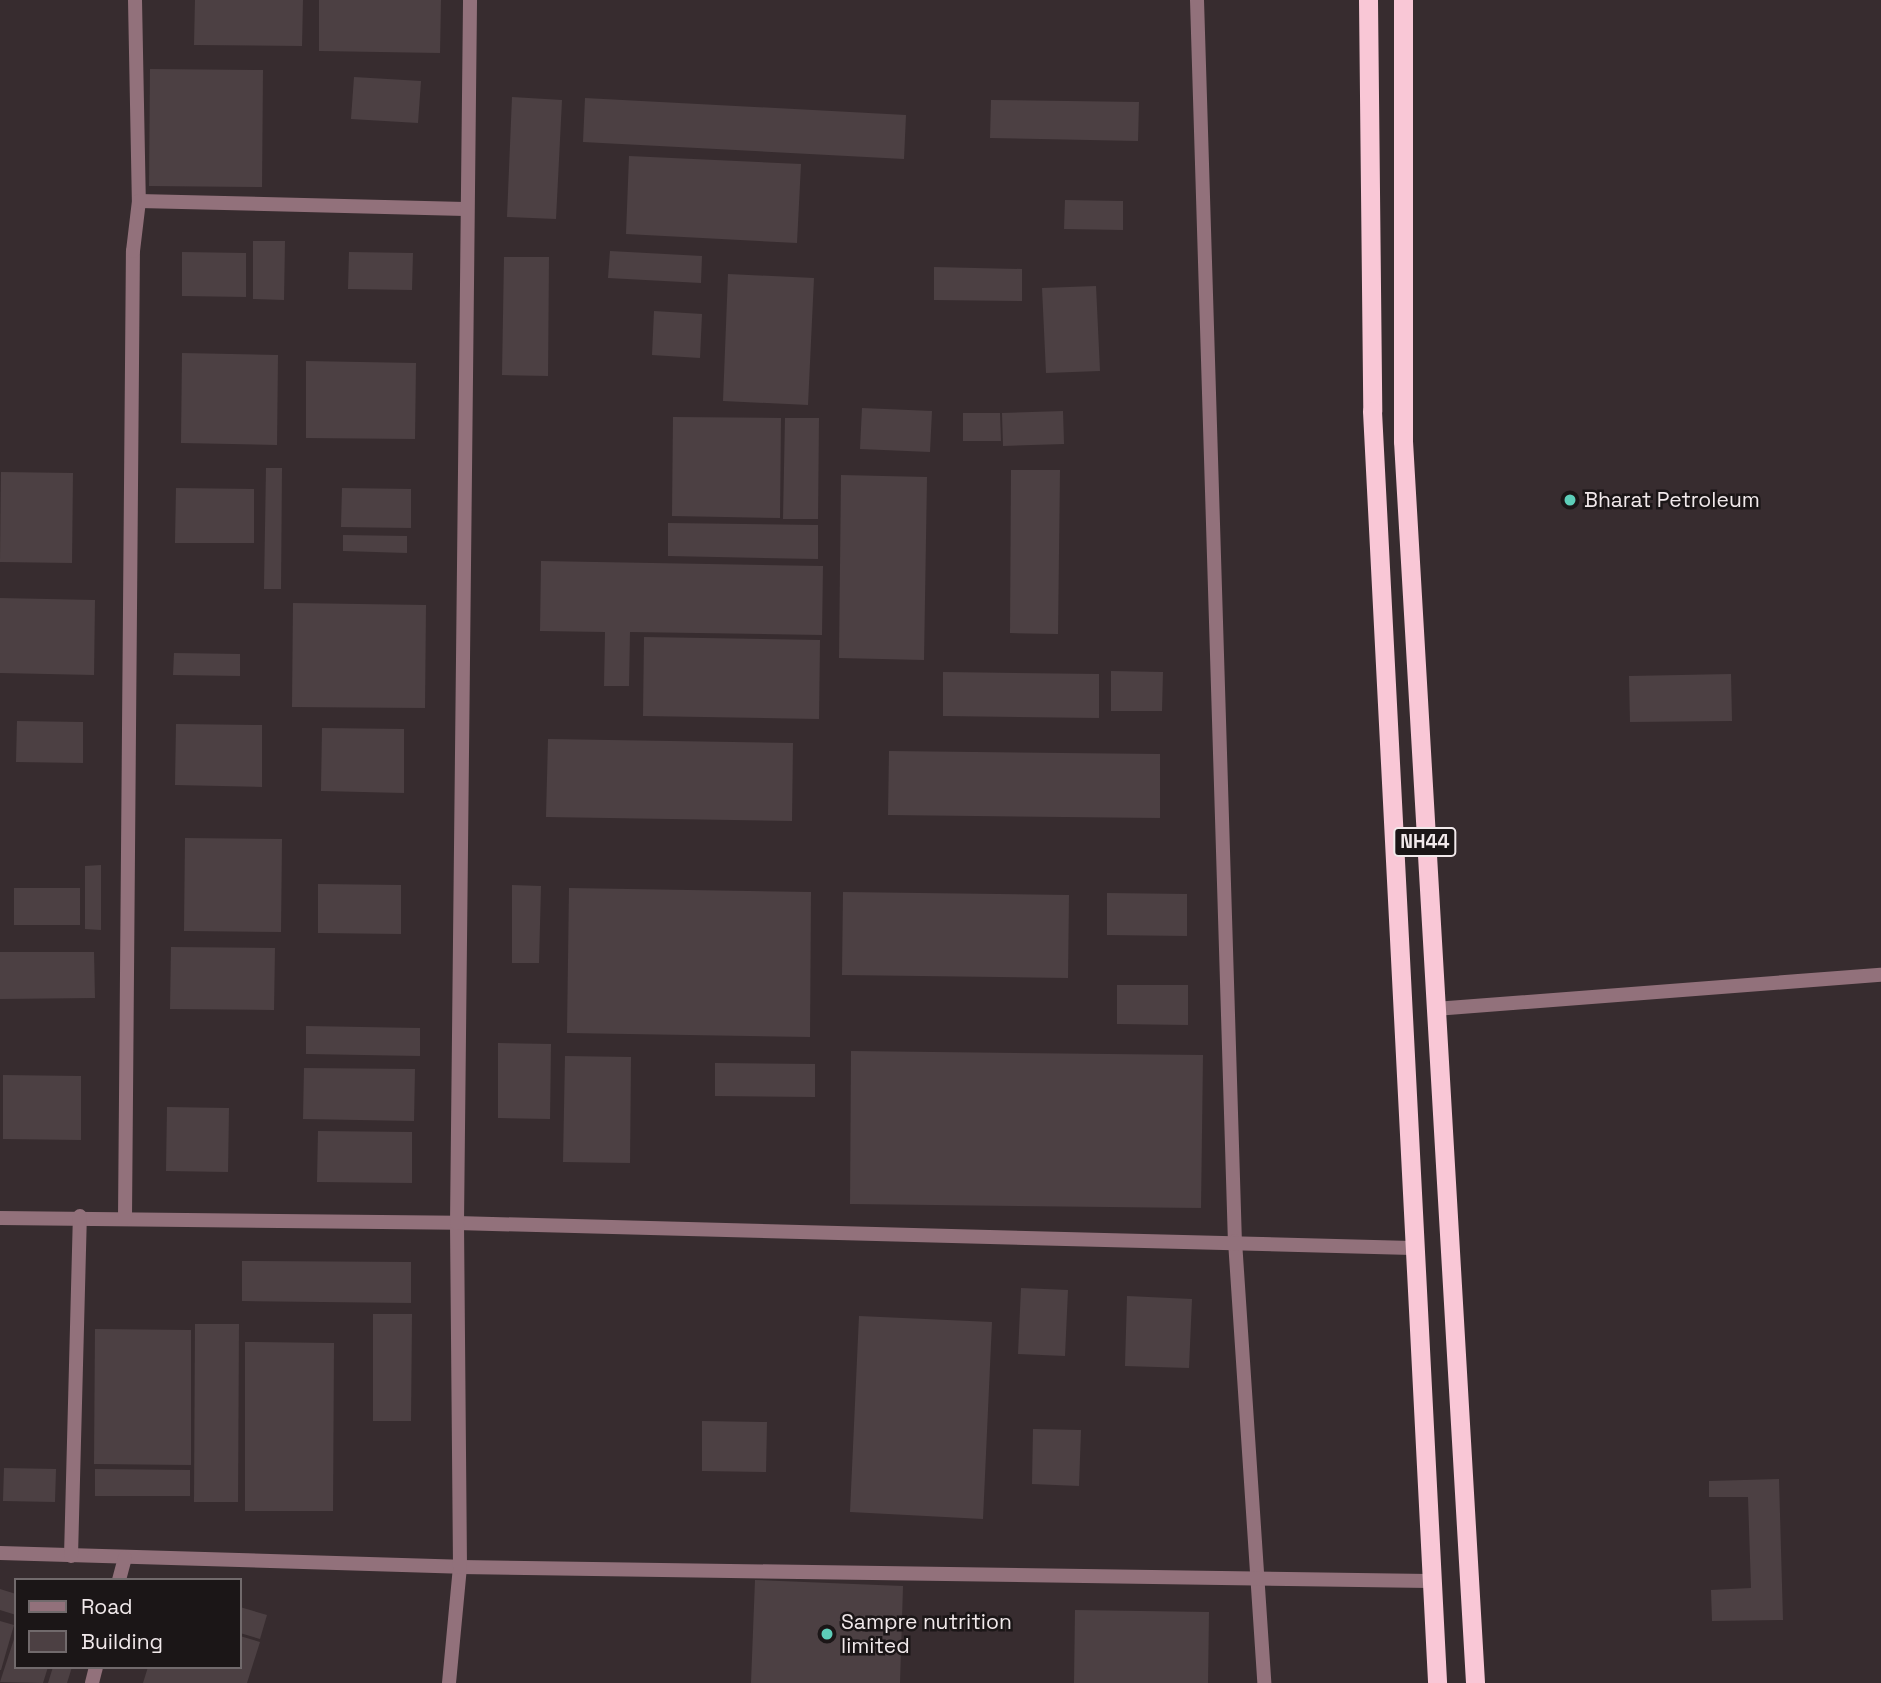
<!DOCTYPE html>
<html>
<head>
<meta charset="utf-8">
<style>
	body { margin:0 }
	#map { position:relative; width:1881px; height:1683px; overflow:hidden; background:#372c2f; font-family:"Space Grotesk",sans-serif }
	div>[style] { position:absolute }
	.building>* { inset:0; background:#4c4043 }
	.minor>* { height:14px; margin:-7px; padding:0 7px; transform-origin:7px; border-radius:7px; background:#92717b }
	.trunk>* { height:19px; margin:-9.5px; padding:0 9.5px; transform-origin:9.5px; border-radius:9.5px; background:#f9c7d6 }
	.dots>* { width:19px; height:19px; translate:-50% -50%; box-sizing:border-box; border:4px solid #1b1617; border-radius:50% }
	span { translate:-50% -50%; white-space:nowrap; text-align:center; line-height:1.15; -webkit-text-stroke:5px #1b1617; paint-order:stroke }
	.shield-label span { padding:2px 5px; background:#1b1617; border:2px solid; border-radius:5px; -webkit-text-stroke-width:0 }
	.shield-label { font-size:19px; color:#f1e9eb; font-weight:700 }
	.poi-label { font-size:21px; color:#f1e9eb }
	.left { translate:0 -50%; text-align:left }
	.legend { position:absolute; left:14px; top:1578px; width:228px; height:91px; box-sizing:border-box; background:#1b1617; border:2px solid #716a6c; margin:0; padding:9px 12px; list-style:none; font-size:21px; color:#f1e9eb }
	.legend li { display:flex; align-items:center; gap:14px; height:35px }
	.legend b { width:35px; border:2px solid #716a6c }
</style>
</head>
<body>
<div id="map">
	<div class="building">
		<div style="clip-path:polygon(195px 0,303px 0,302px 46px,194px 45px)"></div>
		<div style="clip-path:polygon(319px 0,441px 0,440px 53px,319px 51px)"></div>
		<div style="clip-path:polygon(150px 69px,263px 70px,262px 187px,149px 186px)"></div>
		<div style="clip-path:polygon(354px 77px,421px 81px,418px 123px,351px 119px)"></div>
		<div style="clip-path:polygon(512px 97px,562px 100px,556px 219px,507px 217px)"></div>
		<div style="clip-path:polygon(585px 98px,906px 115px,904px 159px,583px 142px)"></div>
		<div style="clip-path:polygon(991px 100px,1139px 102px,1138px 141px,990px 138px)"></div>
		<div style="clip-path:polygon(629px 156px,801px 164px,797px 243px,626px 234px)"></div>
		<div style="clip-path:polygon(1065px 200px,1123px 201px,1123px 230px,1064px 229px)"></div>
		<div style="clip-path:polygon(253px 241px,285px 241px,284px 300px,253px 299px)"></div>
		<div style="clip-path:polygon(610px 251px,702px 256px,701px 283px,608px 278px)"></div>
		<div style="clip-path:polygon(182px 252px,246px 253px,246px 297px,182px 296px)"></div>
		<div style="clip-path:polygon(349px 252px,413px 253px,412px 290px,348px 289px)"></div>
		<div style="clip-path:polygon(504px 257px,549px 257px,548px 376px,502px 375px)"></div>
		<div style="clip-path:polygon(934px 267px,1022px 269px,1022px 301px,934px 300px)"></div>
		<div style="clip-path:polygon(728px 274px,814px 278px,808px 405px,723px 401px)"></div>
		<div style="clip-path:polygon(1096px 286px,1100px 371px,1046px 373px,1042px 288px)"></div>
		<div style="clip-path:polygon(654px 311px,702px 314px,700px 358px,652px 355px)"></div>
		<div style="clip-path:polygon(182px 353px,278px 355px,277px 445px,181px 443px)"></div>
		<div style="clip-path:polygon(306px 361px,416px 363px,415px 439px,306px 438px)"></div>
		<div style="clip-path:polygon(862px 408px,932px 411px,930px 452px,860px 449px)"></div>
		<div style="clip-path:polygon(1063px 411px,1064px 444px,1003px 446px,1002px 413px)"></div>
		<div style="clip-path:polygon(963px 413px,1000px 413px,1001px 441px,963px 441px)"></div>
		<div style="clip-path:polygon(673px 417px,781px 418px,780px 518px,672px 516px)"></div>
		<div style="clip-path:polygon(785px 418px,819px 418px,818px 519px,783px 519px)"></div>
		<div style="clip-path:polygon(266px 468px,282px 468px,281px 589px,264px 589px)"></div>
		<div style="clip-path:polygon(1011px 470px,1060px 470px,1058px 634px,1010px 633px)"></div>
		<div style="clip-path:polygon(1px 472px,73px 473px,72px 563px,0 562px)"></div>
		<div style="clip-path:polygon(841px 475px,927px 477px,924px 660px,839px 658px)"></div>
		<div style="clip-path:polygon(176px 488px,254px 489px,254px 543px,175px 543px)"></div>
		<div style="clip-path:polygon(342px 488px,411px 489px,411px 528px,341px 527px)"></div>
		<div style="clip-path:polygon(668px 523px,818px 525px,818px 559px,668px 556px)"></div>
		<div style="clip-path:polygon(343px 535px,407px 536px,407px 553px,343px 551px)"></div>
		<div style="clip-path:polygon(541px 561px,823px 566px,822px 635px,630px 632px,629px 686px,604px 686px,605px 632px,540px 631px)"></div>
		<div style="clip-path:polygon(0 598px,95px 600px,94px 675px,0 673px)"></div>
		<div style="clip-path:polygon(293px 603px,426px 605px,425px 708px,292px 707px)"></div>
		<div style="clip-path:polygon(644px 637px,820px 640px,819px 719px,643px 716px)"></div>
		<div style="clip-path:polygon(174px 653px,240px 654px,240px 676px,173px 675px)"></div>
		<div style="clip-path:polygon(1111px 671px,1163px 672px,1162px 711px,1111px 711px)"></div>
		<div style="clip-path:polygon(943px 672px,1099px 674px,1099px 718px,943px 716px)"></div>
		<div style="clip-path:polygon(1731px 674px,1732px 721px,1630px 722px,1629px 676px)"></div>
		<div style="clip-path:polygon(17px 721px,83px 722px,83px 763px,16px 762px)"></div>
		<div style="clip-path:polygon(176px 724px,262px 725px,262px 787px,175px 785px)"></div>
		<div style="clip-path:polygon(322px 728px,404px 729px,404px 793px,321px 791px)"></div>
		<div style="clip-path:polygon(548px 739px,793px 743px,792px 821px,546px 817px)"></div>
		<div style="clip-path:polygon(889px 751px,1160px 754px,1160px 818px,888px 815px)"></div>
		<div style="clip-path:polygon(185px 838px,282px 839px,281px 932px,184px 931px)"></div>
		<div style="clip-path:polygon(101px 865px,101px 930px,85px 929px,85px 866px)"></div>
		<div style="clip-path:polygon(318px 884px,401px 885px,401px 934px,318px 933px)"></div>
		<div style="clip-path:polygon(512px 885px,541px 886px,539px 963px,512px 963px)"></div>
		<div style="clip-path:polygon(14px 888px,80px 888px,80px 925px,14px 925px)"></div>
		<div style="clip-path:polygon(569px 888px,811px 892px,810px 1037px,567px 1033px)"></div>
		<div style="clip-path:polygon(843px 892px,1069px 895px,1068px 978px,842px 975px)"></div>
		<div style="clip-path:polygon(1107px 893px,1187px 894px,1187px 936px,1107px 935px)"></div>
		<div style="clip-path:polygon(171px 947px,275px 948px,274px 1010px,170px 1009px)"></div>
		<div style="clip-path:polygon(0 952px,94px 952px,95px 998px,0 999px)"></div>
		<div style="clip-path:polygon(1117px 985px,1188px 985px,1188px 1025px,1117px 1024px)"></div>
		<div style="clip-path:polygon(306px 1026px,420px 1028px,420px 1056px,306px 1054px)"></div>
		<div style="clip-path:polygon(498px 1043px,551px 1044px,550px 1119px,498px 1118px)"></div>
		<div style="clip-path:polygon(851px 1051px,1203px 1055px,1201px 1208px,850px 1204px)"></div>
		<div style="clip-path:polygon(565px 1056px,631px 1057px,630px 1163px,563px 1162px)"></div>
		<div style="clip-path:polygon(715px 1063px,815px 1064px,815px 1097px,715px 1096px)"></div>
		<div style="clip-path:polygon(304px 1068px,415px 1069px,414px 1121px,303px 1119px)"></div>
		<div style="clip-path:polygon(3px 1075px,81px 1076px,81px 1140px,3px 1139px)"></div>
		<div style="clip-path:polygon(167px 1107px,229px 1108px,228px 1172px,166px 1171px)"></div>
		<div style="clip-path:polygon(318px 1131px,412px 1132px,412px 1183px,317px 1182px)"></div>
		<div style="clip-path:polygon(242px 1261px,411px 1262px,411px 1303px,242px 1301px)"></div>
		<div style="clip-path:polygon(1021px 1288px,1068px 1290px,1065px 1356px,1018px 1354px)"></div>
		<div style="clip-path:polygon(1127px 1296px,1192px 1299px,1189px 1368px,1125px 1366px)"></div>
		<div style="clip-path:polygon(373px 1314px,412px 1314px,411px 1421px,373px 1421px)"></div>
		<div style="clip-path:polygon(859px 1316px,992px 1322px,983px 1519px,850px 1512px)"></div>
		<div style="clip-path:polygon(195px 1324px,239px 1324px,238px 1502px,194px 1502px)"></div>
		<div style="clip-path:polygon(95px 1329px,191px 1330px,191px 1465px,94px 1464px)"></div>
		<div style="clip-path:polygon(245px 1342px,334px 1343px,333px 1511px,245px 1511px)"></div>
		<div style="clip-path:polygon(702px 1421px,767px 1422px,766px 1472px,702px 1471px)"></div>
		<div style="clip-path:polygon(1033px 1429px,1081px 1430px,1079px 1486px,1032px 1484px)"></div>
		<div style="clip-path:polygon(4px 1468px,56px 1469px,55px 1502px,3px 1501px)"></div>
		<div style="clip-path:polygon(95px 1469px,190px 1470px,190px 1496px,95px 1496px)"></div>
		<div style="clip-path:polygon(1779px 1479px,1783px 1620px,1712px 1621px,1711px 1590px,1751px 1588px,1748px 1497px,1709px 1497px,1709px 1481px)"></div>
		<div style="clip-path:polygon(755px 1580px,903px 1586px,900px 1683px,751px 1683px)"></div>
		<div style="clip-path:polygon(0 1589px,16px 1594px,16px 1615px,0 1610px)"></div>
		<div style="clip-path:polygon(240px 1607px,267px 1615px,260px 1639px,240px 1633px)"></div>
		<div style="clip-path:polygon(1075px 1610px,1209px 1612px,1208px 1683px,1074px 1683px)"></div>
		<div style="clip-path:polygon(0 1621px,14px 1625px,1px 1670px,0 1670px)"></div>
		<div style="clip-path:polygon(16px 1633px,16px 1667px,48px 1667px,43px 1683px,0 1682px)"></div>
		<div style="clip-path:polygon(240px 1636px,260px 1642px,247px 1683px,143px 1683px,148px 1667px,240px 1667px)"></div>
		<div style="clip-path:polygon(53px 1667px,72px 1667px,67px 1683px,48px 1683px)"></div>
	</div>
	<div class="minor">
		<div style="left:135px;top:0;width:201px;rotate:88.9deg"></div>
		<div style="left:1197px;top:0;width:1242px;rotate:88.25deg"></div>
		<div style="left:1235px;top:1241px;width:443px;rotate:86.2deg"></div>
		<div style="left:1435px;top:1009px;width:447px;rotate:-4.4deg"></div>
		<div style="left:0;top:1218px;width:457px;rotate:0.6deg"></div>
		<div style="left:457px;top:1223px;width:955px;rotate:1.5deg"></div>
		<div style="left:125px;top:1218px;width:967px;rotate:-89.53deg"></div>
		<div style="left:133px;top:251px;width:50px;rotate:-83.2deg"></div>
		<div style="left:139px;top:201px;width:326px;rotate:1.4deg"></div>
		<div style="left:0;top:1553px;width:460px;rotate:1.7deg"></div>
		<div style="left:460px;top:1567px;width:969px;rotate:0.83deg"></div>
		<div style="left:71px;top:1556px;width:340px;rotate:-88.5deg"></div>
		<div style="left:119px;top:1580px;width:23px;rotate:-75deg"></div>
		<div style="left:92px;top:1683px;width:16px;rotate:-76deg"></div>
		<div style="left:449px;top:1683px;width:117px;rotate:-84.6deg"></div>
		<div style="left:460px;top:1567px;width:344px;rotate:-90.5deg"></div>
		<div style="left:457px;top:1223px;width:1223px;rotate:-89.39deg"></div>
	</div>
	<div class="trunk">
		<div style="left:1368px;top:0;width:411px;rotate:89.4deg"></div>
		<div style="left:1372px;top:411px;width:1274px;rotate:87.07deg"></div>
		<div style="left:1403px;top:0;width:441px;rotate:90deg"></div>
		<div style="left:1403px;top:441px;width:1244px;rotate:86.68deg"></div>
	</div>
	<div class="dots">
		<div style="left:1570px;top:500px;background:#5dceb9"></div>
		<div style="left:827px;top:1634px;background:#5dceb9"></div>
	</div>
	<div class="shield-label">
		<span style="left:1425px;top:842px">NH44</span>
	</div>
	<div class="poi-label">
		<span class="left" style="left:1584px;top:500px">Bharat Petroleum</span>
		<span class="left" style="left:841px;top:1634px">Sampre nutrition<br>limited</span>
	</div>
	<ul class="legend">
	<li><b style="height:9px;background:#92717b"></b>Road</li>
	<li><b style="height:19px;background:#4c4043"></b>Building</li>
	</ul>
</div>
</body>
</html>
